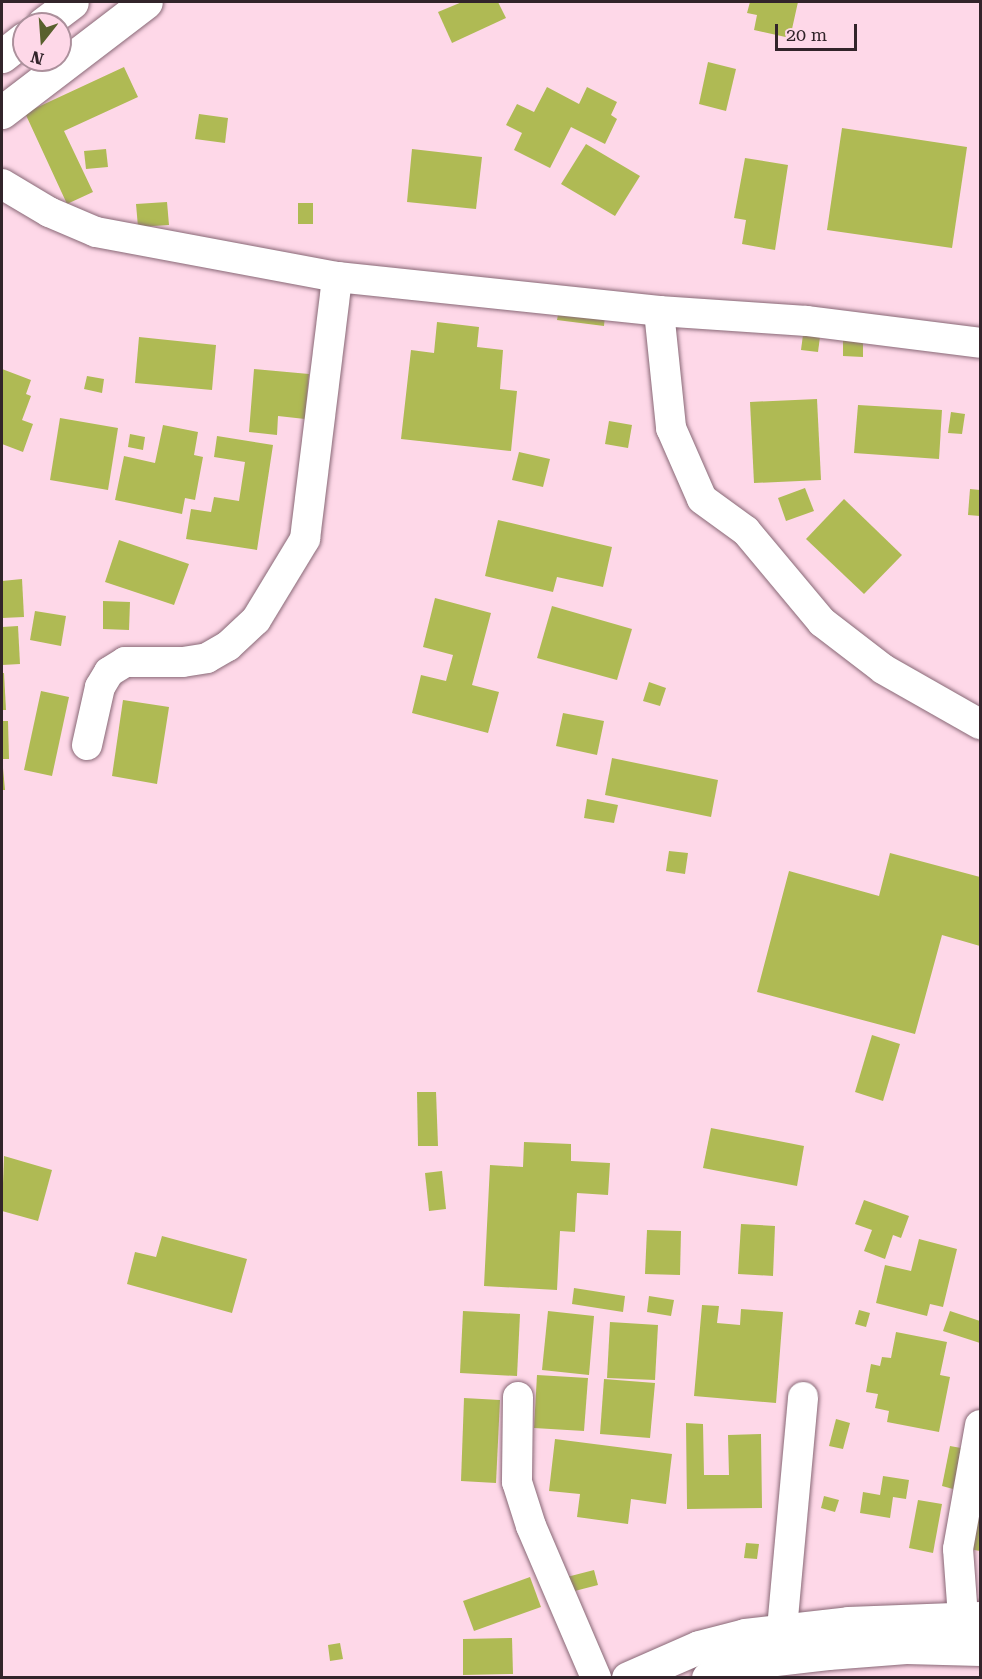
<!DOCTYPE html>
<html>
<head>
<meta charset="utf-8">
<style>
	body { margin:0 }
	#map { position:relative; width:982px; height:1679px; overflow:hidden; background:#fed8e8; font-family:"Roboto Serif",serif }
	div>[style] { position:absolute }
	.building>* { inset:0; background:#afba54 }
	.roads { filter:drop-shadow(0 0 2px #886876) drop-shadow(0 0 2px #886876) }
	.street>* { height:30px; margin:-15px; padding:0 15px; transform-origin:15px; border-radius:15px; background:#fff }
	.secondary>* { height:33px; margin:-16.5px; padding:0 16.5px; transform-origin:16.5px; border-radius:16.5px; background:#fff }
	span { translate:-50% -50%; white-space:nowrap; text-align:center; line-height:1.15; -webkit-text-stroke:4.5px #fed8e8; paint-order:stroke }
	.frame { position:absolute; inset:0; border:3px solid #32242a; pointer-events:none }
	.north { position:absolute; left:12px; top:12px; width:60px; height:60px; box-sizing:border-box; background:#fed8e8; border:2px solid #ac909c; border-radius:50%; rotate:197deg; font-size:16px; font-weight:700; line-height:24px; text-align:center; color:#32242a }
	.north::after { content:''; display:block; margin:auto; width:21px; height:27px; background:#59602e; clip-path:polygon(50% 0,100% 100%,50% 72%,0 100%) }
	.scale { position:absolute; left:775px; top:24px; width:82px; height:27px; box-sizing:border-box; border:3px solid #32242a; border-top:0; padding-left:8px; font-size:18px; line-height:21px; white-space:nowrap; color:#32242a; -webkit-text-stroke:4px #fed8e8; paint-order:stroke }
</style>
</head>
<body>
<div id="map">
	<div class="building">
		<div style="clip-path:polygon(462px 2px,498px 2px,506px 18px,452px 43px,438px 12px)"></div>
		<div style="clip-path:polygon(750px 2px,798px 2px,790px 38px,754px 30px,757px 15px,747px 13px)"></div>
		<div style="clip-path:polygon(708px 62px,736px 69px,726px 111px,699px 104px)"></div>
		<div style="clip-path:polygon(124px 67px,138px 97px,64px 131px,93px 192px,67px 204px,25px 113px)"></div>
		<div style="clip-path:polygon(547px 87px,579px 104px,587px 87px,617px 102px,611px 115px,617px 119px,605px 144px,571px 127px,550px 168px,514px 150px,522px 133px,506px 125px,517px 104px,534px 112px)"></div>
		<div style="clip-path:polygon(199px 114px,228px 118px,225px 143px,195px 139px)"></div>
		<div style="clip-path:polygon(842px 128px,967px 147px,952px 248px,827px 230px)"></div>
		<div style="clip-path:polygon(586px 144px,640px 176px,615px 216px,561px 184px)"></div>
		<div style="clip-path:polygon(106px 149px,108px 167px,86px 169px,84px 151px)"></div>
		<div style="clip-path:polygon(412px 149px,482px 157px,476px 209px,407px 202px)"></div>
		<div style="clip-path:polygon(745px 158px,788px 165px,775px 250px,742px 244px,746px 220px,734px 218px)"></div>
		<div style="clip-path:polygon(167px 202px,169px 225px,138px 227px,136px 204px)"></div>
		<div style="clip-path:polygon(298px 203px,313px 203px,313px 224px,298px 224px)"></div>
		<div style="clip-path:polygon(559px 309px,605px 315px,604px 326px,557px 320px)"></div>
		<div style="clip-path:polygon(437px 322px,479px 327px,477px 347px,503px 350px,500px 389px,517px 391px,511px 451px,401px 439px,411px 350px,434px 353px)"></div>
		<div style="clip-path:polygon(804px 327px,821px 329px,818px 352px,801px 350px)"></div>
		<div style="clip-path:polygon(139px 337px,216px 345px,212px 390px,135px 383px)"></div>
		<div style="clip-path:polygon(843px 339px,863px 339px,863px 357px,843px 356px)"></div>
		<div style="clip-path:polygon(2px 369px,31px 380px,26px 394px,31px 396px,22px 420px,33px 424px,23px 452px,2px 444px)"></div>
		<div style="clip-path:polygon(254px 369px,309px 374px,305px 419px,278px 416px,277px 435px,249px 432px)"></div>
		<div style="clip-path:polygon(87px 376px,104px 379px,102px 393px,84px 389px)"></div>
		<div style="clip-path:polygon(817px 399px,821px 480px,754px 483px,750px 402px)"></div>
		<div style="clip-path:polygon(858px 405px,942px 410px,939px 459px,854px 453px)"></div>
		<div style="clip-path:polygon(951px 412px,965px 414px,962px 434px,948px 433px)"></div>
		<div style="clip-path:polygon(60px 418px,118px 428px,108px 490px,50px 480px)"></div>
		<div style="clip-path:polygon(609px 421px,632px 425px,628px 448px,605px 444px)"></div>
		<div style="clip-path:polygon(163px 425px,198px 432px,194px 455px,203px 457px,195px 500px,185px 498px,182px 514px,115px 500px,124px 456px,155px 463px)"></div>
		<div style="clip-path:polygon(130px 434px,145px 437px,143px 450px,128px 447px)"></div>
		<div style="clip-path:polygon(217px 436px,273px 445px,257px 550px,186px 539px,191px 509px,211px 512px,214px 497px,239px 501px,245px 462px,214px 457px)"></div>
		<div style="clip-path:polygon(519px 452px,550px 459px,543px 487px,512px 480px)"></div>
		<div style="clip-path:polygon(805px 488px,814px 511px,786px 521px,778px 498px)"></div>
		<div style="clip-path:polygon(970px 489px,980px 490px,980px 516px,968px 515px)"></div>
		<div style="clip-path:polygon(844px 499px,902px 555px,864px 594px,806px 539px)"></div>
		<div style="clip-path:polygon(498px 520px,612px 547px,603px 587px,557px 577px,553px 592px,485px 576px)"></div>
		<div style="clip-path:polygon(119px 540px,189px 564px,174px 605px,105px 582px)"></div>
		<div style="clip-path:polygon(22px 579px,24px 617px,2px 618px,2px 581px)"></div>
		<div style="clip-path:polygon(435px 598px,491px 613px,472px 685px,499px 692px,488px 733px,412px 713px,421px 675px,446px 681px,453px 655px,423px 647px)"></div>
		<div style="clip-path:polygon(103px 601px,130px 602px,129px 630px,103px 629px)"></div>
		<div style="clip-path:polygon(552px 606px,632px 629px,617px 680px,537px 658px)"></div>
		<div style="clip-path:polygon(35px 611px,66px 616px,61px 646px,30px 640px)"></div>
		<div style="clip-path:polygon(18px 626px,20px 664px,2px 665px,2px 627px)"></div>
		<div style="clip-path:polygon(2px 673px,4px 673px,6px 710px,2px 710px)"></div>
		<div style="clip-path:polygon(649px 682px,666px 688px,660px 706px,643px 701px)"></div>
		<div style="clip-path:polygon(41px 691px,69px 697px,52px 776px,24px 770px)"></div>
		<div style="clip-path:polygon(123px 700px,169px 707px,157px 784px,112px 776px)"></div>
		<div style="clip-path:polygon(563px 713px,604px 721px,597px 755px,556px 746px)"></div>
		<div style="clip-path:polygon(2px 721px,8px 721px,9px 759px,2px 759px)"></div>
		<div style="clip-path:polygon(612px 758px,718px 780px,711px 817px,605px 795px)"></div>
		<div style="clip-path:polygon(2px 768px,3px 768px,5px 790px,2px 790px)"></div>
		<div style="clip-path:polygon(587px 799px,618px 805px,614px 823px,584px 818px)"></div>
		<div style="clip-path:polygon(669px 851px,688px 853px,685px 874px,666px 871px)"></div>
		<div style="clip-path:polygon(890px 853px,980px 877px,980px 946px,942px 935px,915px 1034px,757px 992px,789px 871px,879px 896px)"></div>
		<div style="clip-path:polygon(872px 1035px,900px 1044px,883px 1101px,855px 1092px)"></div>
		<div style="clip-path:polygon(417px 1092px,436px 1092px,438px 1146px,418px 1146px)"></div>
		<div style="clip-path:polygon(711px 1128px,804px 1146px,797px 1186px,703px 1168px)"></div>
		<div style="clip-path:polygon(524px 1142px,571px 1144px,571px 1161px,610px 1163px,608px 1195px,577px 1193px,575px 1232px,560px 1231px,557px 1290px,484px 1286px,490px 1165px,523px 1167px)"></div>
		<div style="clip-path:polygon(4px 1156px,52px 1170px,38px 1221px,2px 1211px)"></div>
		<div style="clip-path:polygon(442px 1171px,446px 1209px,429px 1211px,425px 1173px)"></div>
		<div style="clip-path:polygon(864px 1200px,909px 1216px,901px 1238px,893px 1235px,885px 1259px,864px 1251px,872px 1230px,855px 1224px)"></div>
		<div style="clip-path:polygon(741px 1224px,775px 1226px,773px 1276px,738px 1274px)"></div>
		<div style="clip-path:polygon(647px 1230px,681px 1231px,680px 1275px,645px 1274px)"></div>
		<div style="clip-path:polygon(162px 1236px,247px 1259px,232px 1313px,127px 1284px,135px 1252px,156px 1257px)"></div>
		<div style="clip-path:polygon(919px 1239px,957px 1249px,943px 1307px,930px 1304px,927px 1316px,876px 1303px,885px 1265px,911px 1271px)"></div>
		<div style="clip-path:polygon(574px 1288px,625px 1296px,623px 1312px,572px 1304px)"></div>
		<div style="clip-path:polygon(649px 1296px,674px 1300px,671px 1316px,647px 1312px)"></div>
		<div style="clip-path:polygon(702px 1305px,719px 1306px,717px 1323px,740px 1325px,741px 1309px,783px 1312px,776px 1403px,694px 1396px)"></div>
		<div style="clip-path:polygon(859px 1310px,870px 1313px,866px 1327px,855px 1324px)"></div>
		<div style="clip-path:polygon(463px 1311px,520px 1314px,517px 1376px,460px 1373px)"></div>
		<div style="clip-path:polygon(548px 1311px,594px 1316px,589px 1375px,542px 1370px)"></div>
		<div style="clip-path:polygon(950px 1311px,980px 1321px,980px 1343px,943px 1331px)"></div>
		<div style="clip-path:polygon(610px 1322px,658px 1325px,655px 1380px,607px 1378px)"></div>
		<div style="clip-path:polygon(896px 1332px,947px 1342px,940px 1375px,950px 1377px,939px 1432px,887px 1422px,889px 1411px,875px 1408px,878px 1394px,866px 1392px,871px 1364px,880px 1366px,882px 1357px,891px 1358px)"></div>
		<div style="clip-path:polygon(537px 1375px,588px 1378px,584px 1431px,534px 1428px)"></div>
		<div style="clip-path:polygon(604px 1379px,655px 1383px,650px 1438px,600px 1434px)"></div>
		<div style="clip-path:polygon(464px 1398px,500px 1400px,496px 1483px,461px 1481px)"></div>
		<div style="clip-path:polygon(836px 1419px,850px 1423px,843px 1449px,829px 1446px)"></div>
		<div style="clip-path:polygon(686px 1423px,703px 1424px,704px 1475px,729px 1475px,728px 1435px,761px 1434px,762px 1508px,687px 1509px)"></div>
		<div style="clip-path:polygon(555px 1439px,672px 1454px,666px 1504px,631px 1499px,628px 1524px,577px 1517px,580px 1494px,549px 1491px)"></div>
		<div style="clip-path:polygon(950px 1446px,961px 1448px,953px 1489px,942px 1486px)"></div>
		<div style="clip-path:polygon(883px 1476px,909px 1480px,906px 1499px,893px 1497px,890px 1518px,860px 1513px,863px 1492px,880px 1495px)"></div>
		<div style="clip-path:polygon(824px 1496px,839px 1500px,835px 1512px,821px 1508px)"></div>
		<div style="clip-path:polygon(918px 1500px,942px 1504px,933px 1553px,909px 1548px)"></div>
		<div style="clip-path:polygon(980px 1503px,980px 1551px,969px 1549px)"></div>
		<div style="clip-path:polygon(746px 1543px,759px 1544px,757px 1559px,744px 1558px)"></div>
		<div style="clip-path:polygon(594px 1570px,598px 1585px,567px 1593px,563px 1578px)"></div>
		<div style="clip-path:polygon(530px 1577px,541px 1607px,474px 1631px,463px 1601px)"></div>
		<div style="clip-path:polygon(512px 1638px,513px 1674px,463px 1675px,463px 1639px)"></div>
		<div style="clip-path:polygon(340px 1643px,343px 1659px,330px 1661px,328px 1645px)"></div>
	</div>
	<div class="roads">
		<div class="street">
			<div style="left:2px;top:184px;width:55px;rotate:30.8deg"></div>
			<div style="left:49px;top:212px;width:51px;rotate:23.1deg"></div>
			<div style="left:96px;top:232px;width:245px;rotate:10.6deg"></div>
			<div style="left:337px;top:277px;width:324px;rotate:6deg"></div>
			<div style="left:659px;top:311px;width:148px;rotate:3.9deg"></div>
			<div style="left:807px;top:321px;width:174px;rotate:7.2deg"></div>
			<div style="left:659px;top:311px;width:118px;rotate:84.1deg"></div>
			<div style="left:671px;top:428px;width:77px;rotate:66.4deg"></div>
			<div style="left:702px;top:499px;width:54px;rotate:36deg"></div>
			<div style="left:746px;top:531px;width:119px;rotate:50.1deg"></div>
			<div style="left:822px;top:622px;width:77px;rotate:37.6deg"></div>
			<div style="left:883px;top:669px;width:112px;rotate:29.6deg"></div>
			<div style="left:87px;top:745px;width:59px;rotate:-77.4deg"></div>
			<div style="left:100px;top:687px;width:17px;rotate:-59deg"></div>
			<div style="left:109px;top:672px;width:19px;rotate:-32deg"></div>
			<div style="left:125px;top:662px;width:58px"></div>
			<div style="left:183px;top:662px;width:24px;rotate:-9deg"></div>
			<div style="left:207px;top:658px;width:24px;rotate:-30deg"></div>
			<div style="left:228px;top:646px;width:38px;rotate:-43deg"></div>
			<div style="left:256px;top:620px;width:95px;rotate:-58.8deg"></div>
			<div style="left:305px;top:539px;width:264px;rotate:-83deg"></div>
			<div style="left:518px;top:1397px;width:85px;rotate:90.7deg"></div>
			<div style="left:517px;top:1482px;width:46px;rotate:72.3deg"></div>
			<div style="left:531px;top:1526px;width:165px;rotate:66.8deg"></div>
			<div style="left:963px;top:1617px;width:68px;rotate:-94.2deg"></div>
			<div style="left:958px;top:1549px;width:126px;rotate:-79.9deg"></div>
			<div style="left:782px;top:1629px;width:233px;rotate:-84.8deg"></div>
		</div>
		<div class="secondary">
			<div style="left:43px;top:24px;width:36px;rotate:-37deg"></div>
			<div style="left:2px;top:56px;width:28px;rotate:-38deg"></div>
			<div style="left:2px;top:112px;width:181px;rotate:-37.4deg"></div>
			<div style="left:628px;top:1678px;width:77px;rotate:-23.6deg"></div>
			<div style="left:699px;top:1647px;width:48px;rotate:-14.6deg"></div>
			<div style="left:745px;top:1635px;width:104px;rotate:-6.6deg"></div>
			<div style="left:848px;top:1623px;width:132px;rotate:-2.2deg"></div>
			<div style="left:708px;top:1678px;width:62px;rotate:-17deg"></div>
			<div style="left:767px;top:1660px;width:61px;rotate:-6.5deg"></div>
			<div style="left:828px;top:1653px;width:78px;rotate:-4.4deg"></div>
			<div style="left:906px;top:1647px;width:74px;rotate:1.5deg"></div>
		</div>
	</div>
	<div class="frame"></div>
	<div class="north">N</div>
	<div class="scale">20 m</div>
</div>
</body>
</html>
